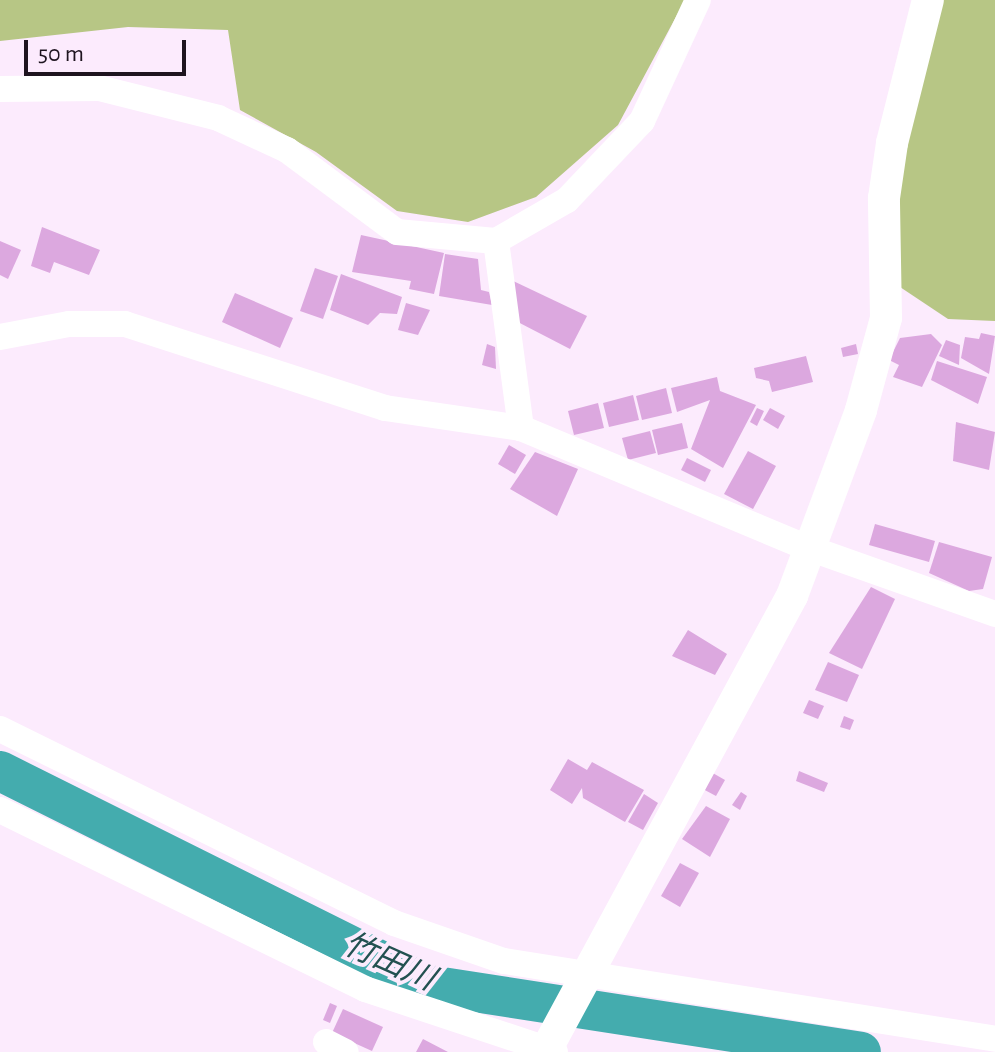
<!DOCTYPE html>
<html>
<head>
<meta charset="utf-8">
<style>
	body { margin:0 }
	#map { position:relative; width:995px; height:1052px; overflow:hidden; background:#fcebfd; font-family:"Alegreya Sans","Noto Sans JP",sans-serif }
	div>[style] { position:absolute }
	.green>* { inset:0; background:#b7c685 }
	.river>* { height:40px; margin:-20px; padding:0 20px; transform-origin:20px; border-radius:20px; background:#44acae }
	.building>* { inset:0; background:#dca8df }
	.minor>* { height:26px; margin:-13px; padding:0 13px; transform-origin:13px; border-radius:13px; background:#fff }
	.tertiary>* { height:32px; margin:-16px; padding:0 16px; transform-origin:16px; border-radius:16px; background:#fff }
	span { translate:-50% -50%; white-space:nowrap; text-align:center; line-height:1.15; -webkit-text-stroke:8px #fcebfd; paint-order:stroke }
	.water-label { font-size:32px; color:#235151; font-style:italic }
	.scale { position:absolute; left:24px; top:40px; width:162px; height:36px; box-sizing:border-box; border:4px solid #1e141f; border-top:0; padding-left:10px; font-size:24px; line-height:28px; white-space:nowrap; color:#1e141f; -webkit-text-stroke:6px #fcebfd; paint-order:stroke }
</style>
</head>
<body>
<div id="map">
	<div class="green">
		<div style="clip-path:polygon(0 0,685px 0,618px 125px,536px 197px,468px 222px,397px 211px,316px 152px,240px 110px,228px 30px,128px 27px,0 41px)"></div>
		<div style="clip-path:polygon(934px 0,995px 0,995px 321px,948px 319px,894px 283px,897px 142px)"></div>
	</div>
	<div class="river">
		<div style="left:0;top:771px;width:479px;rotate:26.5deg"></div>
		<div style="left:429px;top:985px;width:437px;rotate:8.8deg"></div>
	</div>
	<div class="building">
		<div style="clip-path:polygon(42px 227px,100px 250px,89px 275px,54px 262px,50px 273px,31px 266px)"></div>
		<div style="clip-path:polygon(361px 235px,444px 253px,434px 294px,409px 289px,411px 281px,352px 272px)"></div>
		<div style="clip-path:polygon(0 241px,21px 250px,8px 279px,0 275px)"></div>
		<div style="clip-path:polygon(445px 254px,478px 259px,481px 290px,489px 292px,492px 305px,439px 296px)"></div>
		<div style="clip-path:polygon(315px 268px,338px 276px,323px 319px,300px 311px)"></div>
		<div style="clip-path:polygon(341px 274px,402px 297px,397px 314px,380px 313px,368px 325px,330px 310px)"></div>
		<div style="clip-path:polygon(509px 279px,587px 316px,570px 349px,512px 319px)"></div>
		<div style="clip-path:polygon(235px 293px,293px 318px,280px 348px,222px 322px)"></div>
		<div style="clip-path:polygon(406px 303px,430px 310px,418px 335px,398px 330px)"></div>
		<div style="clip-path:polygon(981px 333px,995px 336px,989px 374px,961px 358px,965px 337px,979px 339px)"></div>
		<div style="clip-path:polygon(931px 334px,942px 345px,922px 387px,893px 377px,899px 365px,889px 360px,900px 338px)"></div>
		<div style="clip-path:polygon(946px 340px,960px 345px,959px 365px,939px 356px)"></div>
		<div style="clip-path:polygon(487px 344px,495px 347px,496px 369px,482px 365px)"></div>
		<div style="clip-path:polygon(856px 344px,858px 354px,843px 357px,841px 348px)"></div>
		<div style="clip-path:polygon(806px 356px,813px 382px,772px 392px,769px 381px,756px 378px,754px 368px)"></div>
		<div style="clip-path:polygon(937px 361px,987px 377px,978px 404px,931px 380px)"></div>
		<div style="clip-path:polygon(717px 377px,720px 391px,756px 405px,723px 468px,691px 449px,710px 400px,677px 412px,671px 388px)"></div>
		<div style="clip-path:polygon(666px 388px,672px 413px,642px 420px,636px 396px)"></div>
		<div style="clip-path:polygon(633px 395px,639px 420px,609px 427px,603px 403px)"></div>
		<div style="clip-path:polygon(598px 403px,604px 428px,574px 435px,568px 411px)"></div>
		<div style="clip-path:polygon(757px 408px,764px 411px,757px 426px,750px 422px)"></div>
		<div style="clip-path:polygon(770px 408px,785px 416px,778px 429px,763px 420px)"></div>
		<div style="clip-path:polygon(956px 422px,995px 432px,989px 470px,953px 461px)"></div>
		<div style="clip-path:polygon(682px 423px,688px 448px,658px 455px,652px 430px)"></div>
		<div style="clip-path:polygon(650px 431px,656px 453px,628px 460px,622px 438px)"></div>
		<div style="clip-path:polygon(509px 445px,526px 455px,515px 474px,498px 464px)"></div>
		<div style="clip-path:polygon(748px 451px,776px 466px,753px 509px,724px 494px)"></div>
		<div style="clip-path:polygon(535px 452px,578px 469px,557px 516px,510px 489px)"></div>
		<div style="clip-path:polygon(687px 458px,711px 470px,705px 482px,681px 470px)"></div>
		<div style="clip-path:polygon(875px 524px,935px 541px,929px 562px,869px 545px)"></div>
		<div style="clip-path:polygon(939px 542px,992px 557px,983px 589px,969px 591px,929px 573px)"></div>
		<div style="clip-path:polygon(871px 587px,895px 599px,862px 669px,829px 653px)"></div>
		<div style="clip-path:polygon(688px 630px,727px 654px,715px 675px,672px 656px)"></div>
		<div style="clip-path:polygon(828px 662px,859px 675px,847px 702px,815px 690px)"></div>
		<div style="clip-path:polygon(809px 700px,824px 706px,818px 719px,803px 713px)"></div>
		<div style="clip-path:polygon(844px 716px,854px 720px,850px 730px,840px 727px)"></div>
		<div style="clip-path:polygon(568px 759px,587px 770px,592px 762px,644px 790px,625px 822px,583px 798px,582px 788px,572px 804px,550px 790px)"></div>
		<div style="clip-path:polygon(799px 771px,828px 783px,824px 792px,796px 781px)"></div>
		<div style="clip-path:polygon(711px 772px,725px 780px,716px 796px,701px 788px)"></div>
		<div style="clip-path:polygon(741px 792px,747px 796px,740px 810px,732px 805px)"></div>
		<div style="clip-path:polygon(644px 794px,658px 803px,643px 830px,628px 822px)"></div>
		<div style="clip-path:polygon(706px 806px,730px 819px,710px 857px,682px 839px)"></div>
		<div style="clip-path:polygon(680px 863px,699px 873px,680px 907px,661px 896px)"></div>
		<div style="clip-path:polygon(330px 1003px,337px 1006px,330px 1023px,323px 1020px)"></div>
		<div style="clip-path:polygon(343px 1009px,383px 1027px,372px 1051px,332px 1033px)"></div>
		<div style="clip-path:polygon(423px 1039px,448px 1052px,459px 1052px,416px 1052px)"></div>
	</div>
	<div class="minor">
		<div style="left:0;top:89px;width:99px;rotate:-0.6deg"></div>
		<div style="left:99px;top:88px;width:123px;rotate:14.1deg"></div>
		<div style="left:218px;top:118px;width:76px;rotate:24.9deg"></div>
		<div style="left:287px;top:150px;width:137px;rotate:36.7deg"></div>
		<div style="left:397px;top:232px;width:99px;rotate:5.2deg"></div>
		<div style="left:496px;top:241px;width:82px;rotate:-30deg"></div>
		<div style="left:567px;top:200px;width:109px;rotate:-46.5deg"></div>
		<div style="left:642px;top:121px;width:133px;rotate:-65.2deg"></div>
		<div style="left:496px;top:241px;width:189px;rotate:82.4deg"></div>
		<div style="left:0;top:337px;width:70px;rotate:-10.7deg"></div>
		<div style="left:69px;top:324px;width:56px"></div>
		<div style="left:125px;top:324px;width:273px;rotate:17.9deg"></div>
		<div style="left:385px;top:408px;width:137px;rotate:8.4deg"></div>
		<div style="left:521px;top:428px;width:309px;rotate:22.7deg"></div>
		<div style="left:806px;top:547px;width:201px;rotate:19.5deg"></div>
		<div style="left:0;top:729px;width:439px;rotate:26.2deg"></div>
		<div style="left:394px;top:923px;width:116px;rotate:19.1deg"></div>
		<div style="left:504px;top:961px;width:497px;rotate:9deg"></div>
		<div style="left:0;top:810px;width:407px;rotate:26.1deg"></div>
		<div style="left:365px;top:989px;width:200px;rotate:18.3deg"></div>
		<div style="left:326px;top:1042px;width:22px;rotate:27deg"></div>
	</div>
	<div class="tertiary">
		<div style="left:545px;top:1052px;width:519px;rotate:-61.56deg"></div>
		<div style="left:792px;top:596px;width:198px;rotate:-69.6deg"></div>
		<div style="left:861px;top:410px;width:95px;rotate:-74.8deg"></div>
		<div style="left:886px;top:318px;width:120px;rotate:-91deg"></div>
		<div style="left:884px;top:198px;width:56px;rotate:-81.7deg"></div>
		<div style="left:892px;top:143px;width:147px;rotate:-75.9deg"></div>
	</div>
	<div class="water-label">
		<span style="left:389px;top:962px;rotate:24deg">竹田川</span>
	</div>
	<div class="scale">50 m</div>
</div>
</body>
</html>
